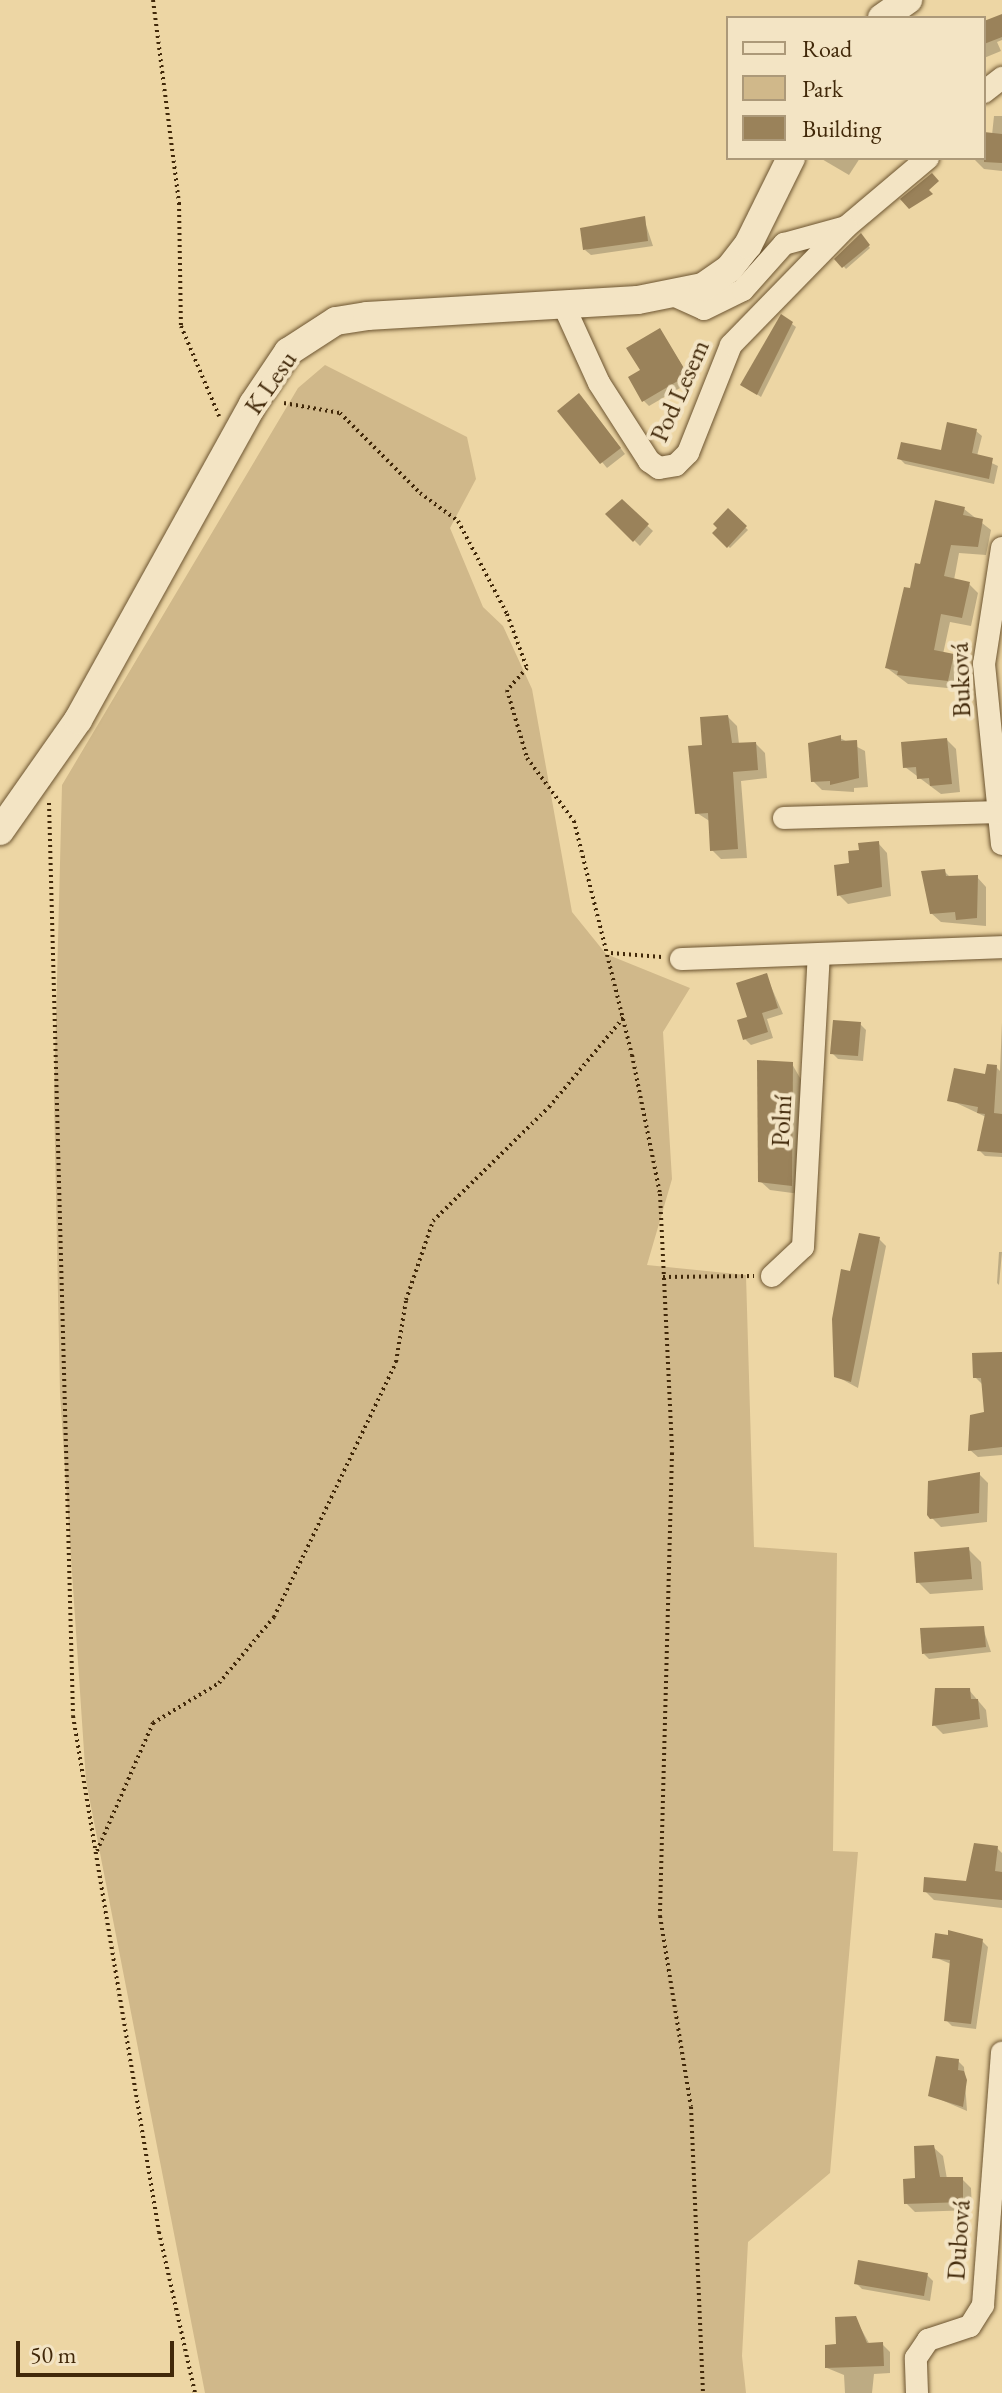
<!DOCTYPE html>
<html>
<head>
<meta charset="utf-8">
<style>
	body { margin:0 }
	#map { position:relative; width:1002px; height:2393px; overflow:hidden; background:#edd6a4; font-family:"EB Garamond",serif }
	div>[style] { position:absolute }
	.green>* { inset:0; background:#d0b88a }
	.shadow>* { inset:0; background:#0003 }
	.building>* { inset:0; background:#9a825a }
	.path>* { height:4px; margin-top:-2px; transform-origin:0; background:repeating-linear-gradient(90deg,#412809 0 2px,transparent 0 6px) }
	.roads { filter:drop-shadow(0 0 2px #6c5430) drop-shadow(0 0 2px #6c5430) }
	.minor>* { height:22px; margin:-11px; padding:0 11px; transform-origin:11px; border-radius:11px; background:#f3e4c4 }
	.tertiary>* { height:28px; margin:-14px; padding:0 14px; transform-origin:14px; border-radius:14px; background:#f3e4c4 }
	span { translate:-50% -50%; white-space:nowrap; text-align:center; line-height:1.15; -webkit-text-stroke:8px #f3e4c4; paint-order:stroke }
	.street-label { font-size:26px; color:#412809 }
	.legend { position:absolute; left:726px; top:16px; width:260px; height:144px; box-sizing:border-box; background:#f3e4c4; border:2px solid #ac9979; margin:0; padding:10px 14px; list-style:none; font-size:24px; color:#412809 }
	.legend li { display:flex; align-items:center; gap:16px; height:40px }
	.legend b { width:40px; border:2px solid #ac9979 }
	.scale { position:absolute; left:16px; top:2341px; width:158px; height:36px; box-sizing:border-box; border:4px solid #412809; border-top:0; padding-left:10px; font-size:24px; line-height:28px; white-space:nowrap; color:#412809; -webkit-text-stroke:6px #f3e4c4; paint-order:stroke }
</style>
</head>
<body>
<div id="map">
	<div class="green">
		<div style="clip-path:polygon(325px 365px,467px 437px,476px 479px,450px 528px,483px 607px,503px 626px,532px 689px,572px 912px,606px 954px,690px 988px,663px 1032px,672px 1179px,647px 1265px,746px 1275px,754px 1547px,837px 1553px,833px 1851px,858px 1852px,830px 2173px,748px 2242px,742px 2356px,746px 2393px,205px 2393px,86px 1781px,60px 1394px,54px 1097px,62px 785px,298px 388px)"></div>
	</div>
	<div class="shadow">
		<div style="clip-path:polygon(1002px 16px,1002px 40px,997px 42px,1001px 51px,984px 58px,984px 23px)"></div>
		<div style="clip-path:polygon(994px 116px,1002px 116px,1002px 171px,984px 169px,975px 160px,984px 158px,984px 134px,992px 135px)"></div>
		<div style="clip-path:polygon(820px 158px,860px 158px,849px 175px)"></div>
		<div style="clip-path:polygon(644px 219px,653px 246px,591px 255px,585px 250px)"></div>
		<div style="clip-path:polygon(861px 236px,870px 248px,846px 269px,837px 259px)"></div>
		<div style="clip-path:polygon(781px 316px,796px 327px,761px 397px,743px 385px)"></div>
		<div style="clip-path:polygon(660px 330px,692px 381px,649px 406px,644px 401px,642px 370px)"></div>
		<div style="clip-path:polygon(585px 401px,625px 454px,607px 468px,602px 462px)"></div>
		<div style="clip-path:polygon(976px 431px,982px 436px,977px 456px,998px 466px,994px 484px,905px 464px,899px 458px,943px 452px)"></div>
		<div style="clip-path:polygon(622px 502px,653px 531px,640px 546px,608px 514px)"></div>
		<div style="clip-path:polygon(964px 509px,991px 530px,986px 555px,959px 553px,954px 580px,969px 584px,978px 593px,971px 626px,950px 622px,943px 654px,962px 665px,957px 689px,908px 684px,887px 668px,911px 590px,922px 567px)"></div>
		<div style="clip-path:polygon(728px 511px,748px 530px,730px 548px,715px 533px)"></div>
		<div style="clip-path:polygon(728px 717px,737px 726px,739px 744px,756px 744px,765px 753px,767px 778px,741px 781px,747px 858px,721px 859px,712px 850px,711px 822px,697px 813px)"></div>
		<div style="clip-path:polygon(840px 738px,865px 751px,868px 787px,854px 788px,854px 792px,822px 790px,813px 781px)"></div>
		<div style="clip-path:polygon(947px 740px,956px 749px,960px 792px,941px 794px,905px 767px)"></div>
		<div style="clip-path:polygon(878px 843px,887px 853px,891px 896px,848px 904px,839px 895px,851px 865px)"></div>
		<div style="clip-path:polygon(944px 871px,951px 878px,977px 877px,986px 887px,986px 926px,941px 922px,931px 913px)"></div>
		<div style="clip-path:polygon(766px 975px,783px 1014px,767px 1019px,773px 1038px,751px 1045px,745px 1039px,749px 1018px)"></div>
		<div style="clip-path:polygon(1002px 1022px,1002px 1157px,985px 1156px,980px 1151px,986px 1117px,950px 1100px,996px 1067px,1000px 1071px)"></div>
		<div style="clip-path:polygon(860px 1024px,866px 1030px,863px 1061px,838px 1059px,832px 1053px)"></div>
		<div style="clip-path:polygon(792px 1064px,803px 1083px,800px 1194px,770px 1190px,760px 1181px)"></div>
		<div style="clip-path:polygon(879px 1239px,886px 1246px,858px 1388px,836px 1376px,852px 1273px)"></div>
		<div style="clip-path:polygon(999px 1252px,1002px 1252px,999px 1285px,997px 1283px)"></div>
		<div style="clip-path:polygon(1002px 1354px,1002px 1455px,978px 1457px,970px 1450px,986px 1414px,983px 1385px,975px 1377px)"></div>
		<div style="clip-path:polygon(979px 1474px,988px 1483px,987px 1522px,941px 1527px,932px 1518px)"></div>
		<div style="clip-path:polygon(968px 1549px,981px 1562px,983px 1590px,930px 1594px,918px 1582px)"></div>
		<div style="clip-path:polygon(983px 1628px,991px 1652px,929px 1659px,924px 1654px)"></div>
		<div style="clip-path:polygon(969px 1690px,986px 1710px,988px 1727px,943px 1734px,934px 1725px)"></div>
		<div style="clip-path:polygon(997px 1848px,1002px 1853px,1002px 1908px,934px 1900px,925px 1891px,967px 1883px)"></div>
		<div style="clip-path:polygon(950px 1937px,982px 1941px,988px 1947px,976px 2029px,952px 2026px,946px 2020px,951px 1964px,934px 1957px)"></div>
		<div style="clip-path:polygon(958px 2061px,964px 2067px,967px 2111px,930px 2095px)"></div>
		<div style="clip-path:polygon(933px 2147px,943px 2156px,947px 2179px,962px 2179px,971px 2188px,972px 2210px,915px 2212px,906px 2203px)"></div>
		<div style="clip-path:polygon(927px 2275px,933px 2281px,930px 2301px,862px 2289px,856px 2283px)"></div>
		<div style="clip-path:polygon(855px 2318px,870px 2345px,882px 2344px,890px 2352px,890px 2373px,874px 2374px,872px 2393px,845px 2393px,844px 2375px,827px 2368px)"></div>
	</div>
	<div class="building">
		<div style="clip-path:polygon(1002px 14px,1002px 37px,984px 44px,984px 21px)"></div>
		<div style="clip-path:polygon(984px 132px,1002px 134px,1002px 163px,984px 162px)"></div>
		<div style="clip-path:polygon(932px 173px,939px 181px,929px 190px,933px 194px,909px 209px,900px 199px)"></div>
		<div style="clip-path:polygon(645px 216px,648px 241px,583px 250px,580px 228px)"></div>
		<div style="clip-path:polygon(861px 233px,870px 245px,842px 268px,834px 259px)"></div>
		<div style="clip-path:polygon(781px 314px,793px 322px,757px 395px,740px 385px)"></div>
		<div style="clip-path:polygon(660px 328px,688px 375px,642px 402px,628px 377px,640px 370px,626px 348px)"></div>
		<div style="clip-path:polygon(579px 393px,621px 448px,600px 464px,557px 411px)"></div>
		<div style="clip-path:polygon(947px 422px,977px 429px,972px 453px,993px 458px,989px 479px,897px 459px,901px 442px,941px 450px)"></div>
		<div style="clip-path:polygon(622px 499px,649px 524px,633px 542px,605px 514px)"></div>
		<div style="clip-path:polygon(935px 500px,965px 507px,963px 515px,983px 519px,978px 547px,951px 545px,944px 576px,970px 582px,962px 618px,941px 614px,934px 650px,954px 654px,948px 681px,897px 675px,898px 671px,885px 668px,904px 587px,910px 588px,915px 563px,920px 564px)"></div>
		<div style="clip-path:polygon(728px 508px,747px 526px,727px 548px,712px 533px,717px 528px,713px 524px)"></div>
		<div style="clip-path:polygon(728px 715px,732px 743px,756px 742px,758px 770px,733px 772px,738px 849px,710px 851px,708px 813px,695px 814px,688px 746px,702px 745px,700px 717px)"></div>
		<div style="clip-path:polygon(841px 735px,841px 741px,857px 740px,859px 778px,830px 785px,830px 781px,811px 782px,808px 743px)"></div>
		<div style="clip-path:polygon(947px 738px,952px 784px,930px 786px,929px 778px,917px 779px,916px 767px,903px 768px,901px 742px)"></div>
		<div style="clip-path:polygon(879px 841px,882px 887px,837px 896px,834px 865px,849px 863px,848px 851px,859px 850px,858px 843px)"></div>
		<div style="clip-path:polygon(945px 869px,946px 876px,978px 875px,977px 918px,956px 920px,955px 912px,930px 914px,921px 871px)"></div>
		<div style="clip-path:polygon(767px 973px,778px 1008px,762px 1013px,768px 1032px,743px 1040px,737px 1020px,747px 1017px,736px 983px)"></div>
		<div style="clip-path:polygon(833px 1020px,861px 1022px,858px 1056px,830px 1054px)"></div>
		<div style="clip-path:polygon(757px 1060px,793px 1062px,792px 1186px,758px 1182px)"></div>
		<div style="clip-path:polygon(987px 1064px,997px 1065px,994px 1113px,1002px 1114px,1002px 1153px,977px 1151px,985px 1114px,977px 1113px,978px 1107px,947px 1101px,954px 1068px,985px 1074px)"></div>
		<div style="clip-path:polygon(859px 1233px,880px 1237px,851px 1382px,834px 1377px,832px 1319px,841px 1269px,850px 1271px)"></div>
		<div style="clip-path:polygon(1002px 1352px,1002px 1447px,968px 1451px,970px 1415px,984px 1412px,981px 1378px,973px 1378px,972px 1353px)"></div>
		<div style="clip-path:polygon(980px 1472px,979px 1513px,930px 1519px,927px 1515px,928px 1481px)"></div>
		<div style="clip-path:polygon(969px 1547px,972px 1579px,916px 1583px,914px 1552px)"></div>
		<div style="clip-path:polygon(984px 1626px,986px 1647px,922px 1654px,920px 1628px)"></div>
		<div style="clip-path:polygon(935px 1688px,970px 1688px,971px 1699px,978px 1699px,980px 1719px,932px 1726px)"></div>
		<div style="clip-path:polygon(974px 1843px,998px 1846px,995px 1871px,1002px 1872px,1002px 1900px,923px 1892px,924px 1877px,966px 1881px)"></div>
		<div style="clip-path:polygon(948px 1930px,983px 1939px,971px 2024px,944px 2021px,950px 1960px,932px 1958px,935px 1933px,948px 1935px)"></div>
		<div style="clip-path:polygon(936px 2056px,959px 2059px,958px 2070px,964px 2071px,967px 2080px,963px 2107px,928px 2096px)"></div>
		<div style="clip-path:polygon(934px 2145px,940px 2177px,963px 2177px,963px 2202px,904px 2204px,903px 2179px,915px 2178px,914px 2146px)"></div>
		<div style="clip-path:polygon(858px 2260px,928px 2273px,924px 2296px,854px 2284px)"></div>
		<div style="clip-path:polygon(856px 2316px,867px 2343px,883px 2342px,884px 2366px,825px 2368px,825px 2345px,836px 2344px,835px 2317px)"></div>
	</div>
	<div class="path">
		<div style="left:153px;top:0;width:205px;rotate:82.7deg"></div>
		<div style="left:179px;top:203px;width:123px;rotate:89.1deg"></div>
		<div style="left:181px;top:326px;width:98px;rotate:67.1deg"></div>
		<div style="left:284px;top:403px;width:57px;rotate:10.1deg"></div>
		<div style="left:340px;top:413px;width:113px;rotate:45deg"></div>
		<div style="left:420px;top:493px;width:47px;rotate:36.4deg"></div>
		<div style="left:458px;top:521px;width:105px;rotate:62.2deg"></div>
		<div style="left:507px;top:614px;width:58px;rotate:69.7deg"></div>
		<div style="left:527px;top:668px;width:30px;rotate:132deg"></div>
		<div style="left:507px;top:690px;width:71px;rotate:73.6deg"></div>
		<div style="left:527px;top:758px;width:79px;rotate:53.3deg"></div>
		<div style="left:574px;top:821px;width:241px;rotate:76.1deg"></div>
		<div style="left:632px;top:1055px;width:142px;rotate:78.6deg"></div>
		<div style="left:660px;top:1194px;width:259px;rotate:87.3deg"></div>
		<div style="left:672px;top:1453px;width:463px;rotate:91.5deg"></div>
		<div style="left:660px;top:1916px;width:193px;rotate:80.8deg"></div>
		<div style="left:691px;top:2107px;width:286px;rotate:87.6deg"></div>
		<div style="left:49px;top:803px;width:913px;rotate:88.49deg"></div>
		<div style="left:73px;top:1716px;width:523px;rotate:80.54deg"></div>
		<div style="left:159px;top:2232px;width:165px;rotate:77.4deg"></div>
		<div style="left:611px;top:953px;width:51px;rotate:4.5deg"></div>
		<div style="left:663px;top:1277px;width:91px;rotate:-0.6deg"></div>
		<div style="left:97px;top:1851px;width:140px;rotate:-66.4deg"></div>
		<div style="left:153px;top:1723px;width:77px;rotate:-31.2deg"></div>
		<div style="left:219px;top:1683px;width:86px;rotate:-50.2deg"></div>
		<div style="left:274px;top:1617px;width:283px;rotate:-64.4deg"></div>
		<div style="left:396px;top:1362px;width:63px;rotate:-80.8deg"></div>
		<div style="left:406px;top:1300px;width:83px;rotate:-71.1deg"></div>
		<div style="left:433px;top:1221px;width:163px;rotate:-44.5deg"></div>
		<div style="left:549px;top:1107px;width:117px;rotate:-50.2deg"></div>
	</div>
	<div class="roads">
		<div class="minor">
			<div style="left:984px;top:92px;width:23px;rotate:-38deg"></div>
			<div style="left:673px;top:295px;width:34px;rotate:24deg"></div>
			<div style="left:704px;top:309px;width:43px;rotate:-26deg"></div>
			<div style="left:743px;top:290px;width:62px;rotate:-48.3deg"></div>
			<div style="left:784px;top:244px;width:64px;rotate:-15.3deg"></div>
			<div style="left:846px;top:227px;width:107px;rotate:-40.1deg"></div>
			<div style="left:563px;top:304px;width:87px;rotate:65.5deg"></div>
			<div style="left:599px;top:383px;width:93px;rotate:57.3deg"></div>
			<div style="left:649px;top:461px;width:12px;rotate:35deg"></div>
			<div style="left:659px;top:468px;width:17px;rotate:-10deg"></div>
			<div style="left:676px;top:465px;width:17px;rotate:-45deg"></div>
			<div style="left:688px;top:453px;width:116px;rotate:-68.3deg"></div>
			<div style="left:731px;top:345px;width:165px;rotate:-45.7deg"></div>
			<div style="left:1002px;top:548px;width:117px;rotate:98.8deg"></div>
			<div style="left:984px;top:664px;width:181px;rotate:84.3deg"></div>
			<div style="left:784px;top:818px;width:215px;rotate:-1.6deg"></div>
			<div style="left:681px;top:959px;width:321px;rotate:-2.1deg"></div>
			<div style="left:772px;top:1276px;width:42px;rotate:-43.1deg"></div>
			<div style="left:803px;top:1247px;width:291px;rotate:-86.9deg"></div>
			<div style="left:917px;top:2393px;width:35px;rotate:-92deg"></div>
			<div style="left:916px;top:2358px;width:22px;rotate:-56deg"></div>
			<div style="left:928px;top:2340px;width:44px;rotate:-18.4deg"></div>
			<div style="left:970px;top:2326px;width:25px;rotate:-58deg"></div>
			<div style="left:983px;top:2305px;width:253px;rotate:-85.7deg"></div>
		</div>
		<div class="tertiary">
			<div style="left:882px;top:18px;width:32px;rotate:-35deg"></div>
			<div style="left:0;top:831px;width:136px;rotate:-54.9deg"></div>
			<div style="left:78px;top:720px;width:361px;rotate:-61deg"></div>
			<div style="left:253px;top:404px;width:63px;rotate:-56.1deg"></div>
			<div style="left:288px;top:352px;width:57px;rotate:-32.9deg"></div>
			<div style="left:336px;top:321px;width:31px;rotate:-9deg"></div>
			<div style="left:367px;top:316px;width:271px;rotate:-3.4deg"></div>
			<div style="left:638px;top:300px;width:66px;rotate:-11.3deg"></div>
			<div style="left:703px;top:287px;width:32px;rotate:-35deg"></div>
			<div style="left:729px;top:269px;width:31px;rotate:-52deg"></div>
			<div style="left:748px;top:245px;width:97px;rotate:-63.7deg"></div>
		</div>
	</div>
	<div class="street-label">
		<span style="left:271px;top:383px;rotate:-55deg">K Lesu</span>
		<span style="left:680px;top:391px;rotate:-66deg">Pod Lesem</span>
		<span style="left:961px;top:680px;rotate:-92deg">Buková</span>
		<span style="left:782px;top:1121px;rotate:-87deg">Polní</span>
		<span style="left:959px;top:2240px;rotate:-86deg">Dubová</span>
	</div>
	<ul class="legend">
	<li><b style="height:10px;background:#f3e4c4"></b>Road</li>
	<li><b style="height:22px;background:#d0b88a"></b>Park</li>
	<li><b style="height:22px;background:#9a825a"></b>Building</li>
	</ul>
	<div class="scale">50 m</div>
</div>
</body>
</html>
